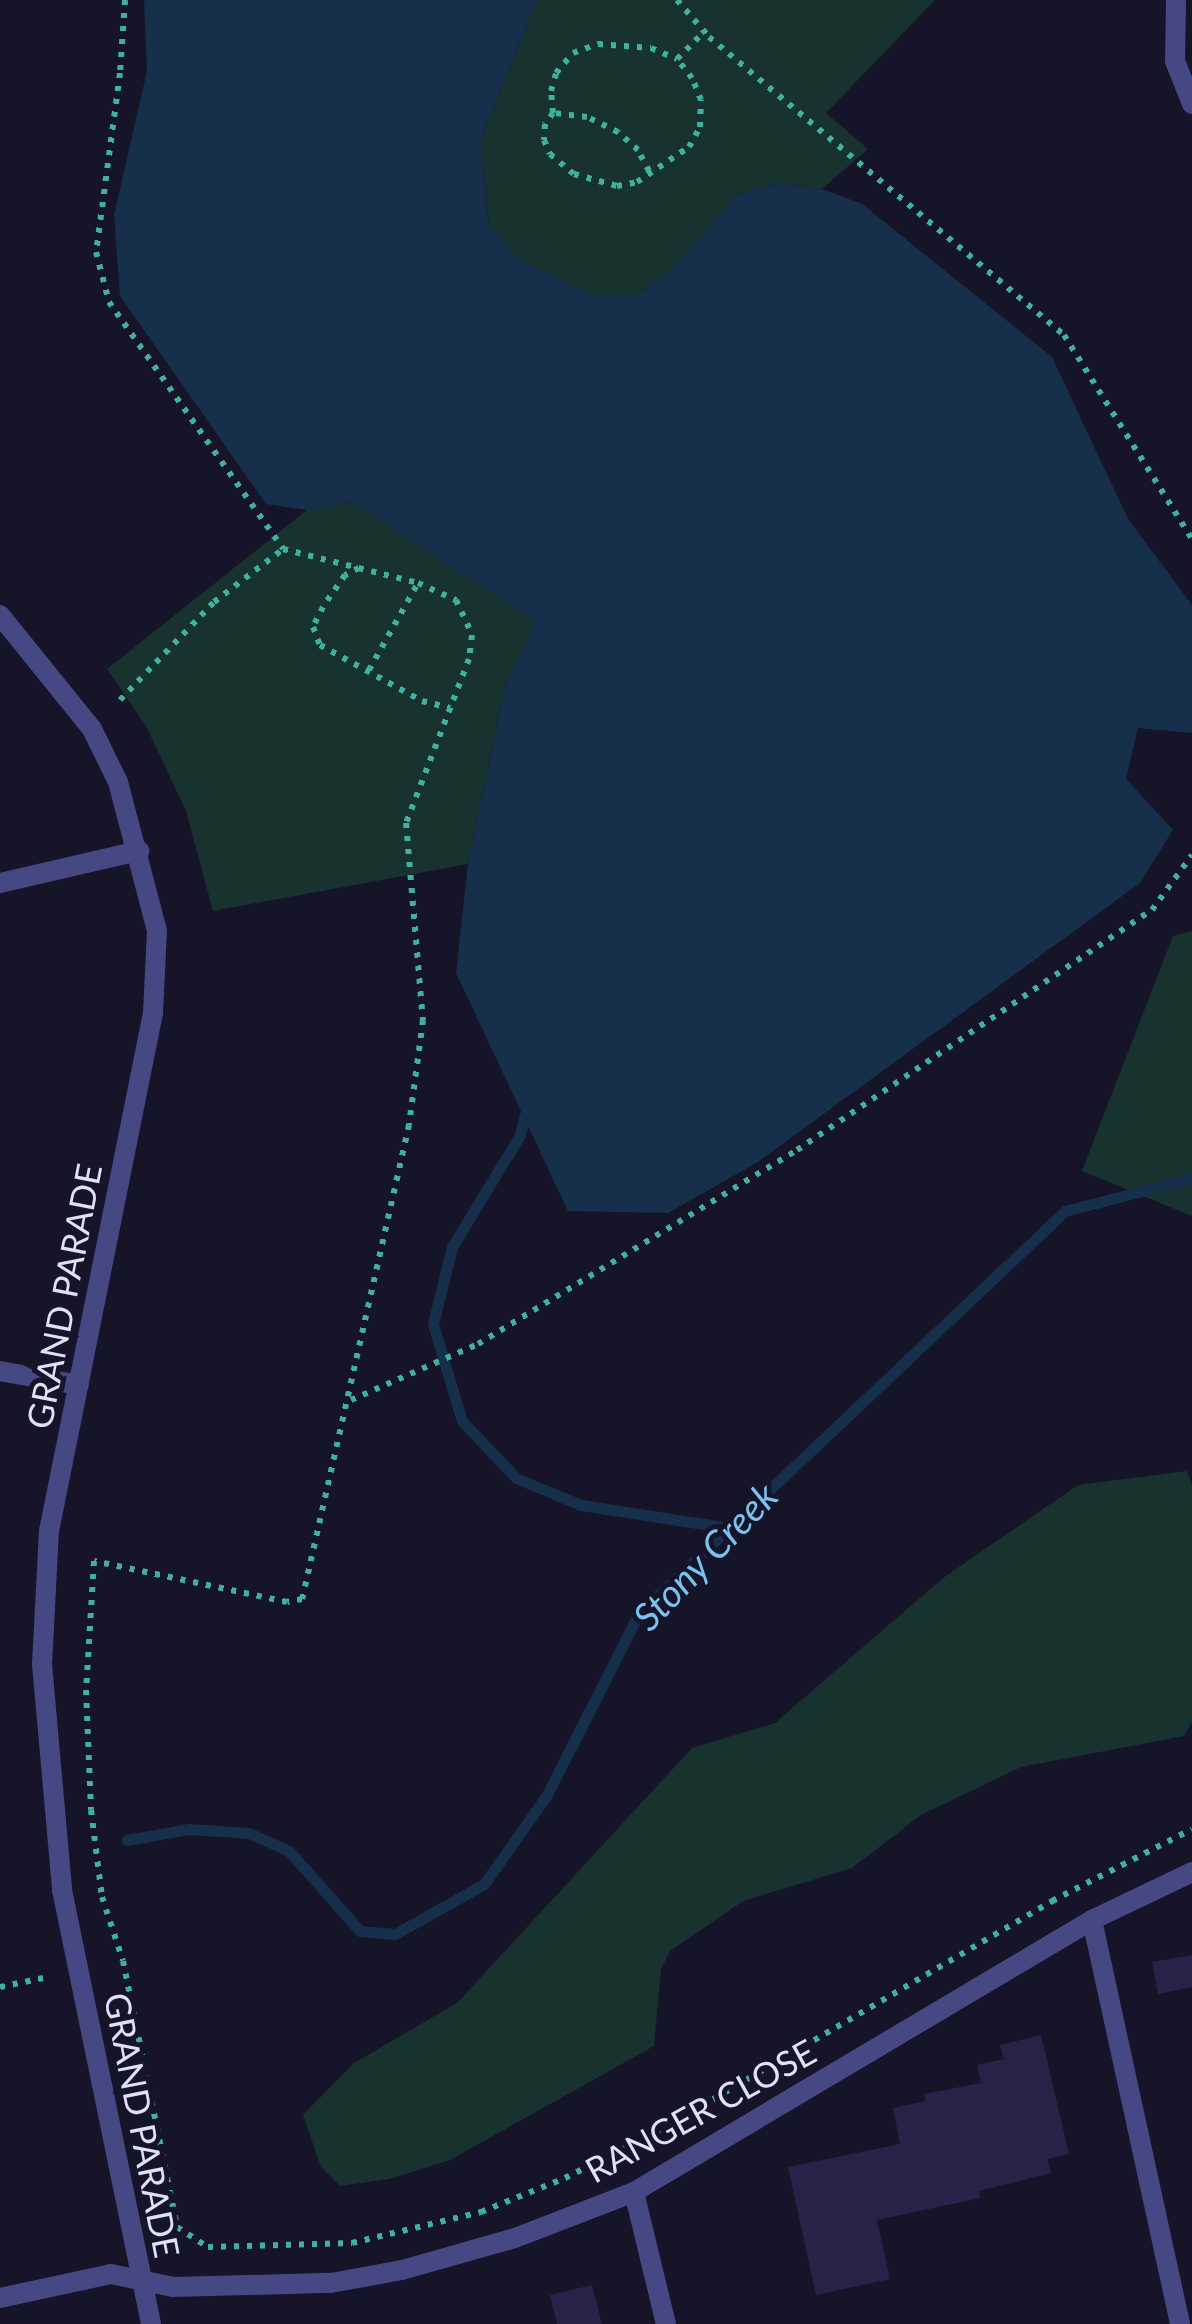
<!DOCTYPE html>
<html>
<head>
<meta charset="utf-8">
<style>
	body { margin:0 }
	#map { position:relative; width:1192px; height:2324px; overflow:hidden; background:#161429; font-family:Lato,sans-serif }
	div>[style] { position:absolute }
	.green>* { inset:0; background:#18322f }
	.water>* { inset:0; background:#162f4b }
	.stream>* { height:11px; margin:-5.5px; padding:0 5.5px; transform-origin:5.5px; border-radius:5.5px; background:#162f4b }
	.building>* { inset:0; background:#272248 }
	.path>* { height:6px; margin-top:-3px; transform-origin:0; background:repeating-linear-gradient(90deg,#40b09f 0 5px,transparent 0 13px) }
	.street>* { height:20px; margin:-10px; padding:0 10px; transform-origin:10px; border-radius:10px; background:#454882 }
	span { translate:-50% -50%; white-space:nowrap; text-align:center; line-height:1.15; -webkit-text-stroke:10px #161429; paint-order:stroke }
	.street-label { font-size:35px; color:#e1e0fb }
	.water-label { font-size:38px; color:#7ac3ef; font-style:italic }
</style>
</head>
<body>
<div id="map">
	<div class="green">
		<div style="clip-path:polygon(537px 0,935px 0,826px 113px,868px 149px,822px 189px,780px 183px,736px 195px,671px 272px,637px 295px,594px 295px,557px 281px,518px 260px,489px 225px,480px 141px)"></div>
		<div style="clip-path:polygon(352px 502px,537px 621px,506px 682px,468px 864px,213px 911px,186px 811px,146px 726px,107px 669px,307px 510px)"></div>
		<div style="clip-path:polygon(1192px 931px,1192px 1216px,1082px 1171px,1173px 936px)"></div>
		<div style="clip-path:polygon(1187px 1471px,1192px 1485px,1192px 1722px,1184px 1736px,1021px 1767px,921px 1815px,852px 1868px,743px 1901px,670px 1951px,661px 1969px,654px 2046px,450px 2160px,389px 2179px,340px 2186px,321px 2167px,303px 2115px,354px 2063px,457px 2003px,692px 1748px,775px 1723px,943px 1578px,1078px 1485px)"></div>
	</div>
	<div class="water">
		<div style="clip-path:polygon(144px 0,537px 0,480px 141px,489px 225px,518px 260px,593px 295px,637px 295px,671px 272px,736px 195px,780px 183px,822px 189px,862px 204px,1052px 357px,1128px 519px,1192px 605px,1192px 733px,1138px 728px,1126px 779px,1173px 830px,1140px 883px,758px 1162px,668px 1213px,568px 1211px,456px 973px,468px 864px,506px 682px,536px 622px,352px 502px,307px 510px,266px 504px,120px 296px,114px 215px,147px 71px)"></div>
	</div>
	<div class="stream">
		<div style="left:527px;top:1108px;width:28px;rotate:105deg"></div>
		<div style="left:520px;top:1135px;width:131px;rotate:121.3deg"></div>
		<div style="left:452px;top:1247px;width:79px;rotate:103.9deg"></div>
		<div style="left:433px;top:1324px;width:101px;rotate:73.4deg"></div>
		<div style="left:462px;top:1421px;width:79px;rotate:46.5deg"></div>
		<div style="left:516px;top:1478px;width:70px;rotate:22.6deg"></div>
		<div style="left:581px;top:1505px;width:150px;rotate:8.8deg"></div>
		<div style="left:127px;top:1840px;width:63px;rotate:-10.1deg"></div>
		<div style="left:189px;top:1829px;width:60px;rotate:3.8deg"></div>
		<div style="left:249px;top:1833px;width:44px;rotate:24.2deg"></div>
		<div style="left:289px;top:1851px;width:107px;rotate:48.4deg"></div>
		<div style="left:360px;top:1931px;width:35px;rotate:5deg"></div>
		<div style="left:395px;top:1934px;width:102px;rotate:-29.3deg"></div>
		<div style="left:484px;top:1884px;width:109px;rotate:-54.7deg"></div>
		<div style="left:547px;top:1795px;width:204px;rotate:-63.2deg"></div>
		<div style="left:639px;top:1613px;width:586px;rotate:-43.34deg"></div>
		<div style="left:1065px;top:1211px;width:131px;rotate:-14.6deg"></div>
	</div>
	<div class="building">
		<div style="clip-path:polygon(1192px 1955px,1192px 1987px,1158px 1994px,1152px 1962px)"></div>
		<div style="clip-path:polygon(1041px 2035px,1069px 2154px,1047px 2159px,1051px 2173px,979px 2191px,980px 2198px,877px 2220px,890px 2279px,816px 2295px,788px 2167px,900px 2144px,893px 2108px,926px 2101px,924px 2094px,981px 2083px,977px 2065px,1004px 2059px,1000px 2045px)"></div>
		<div style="clip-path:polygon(592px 2285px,602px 2324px,557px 2324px,550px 2295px)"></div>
	</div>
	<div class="path">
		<div style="left:125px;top:0;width:73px;rotate:93.9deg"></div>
		<div style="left:120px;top:73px;width:181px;rotate:97.6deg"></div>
		<div style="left:96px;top:252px;width:52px;rotate:75.4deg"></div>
		<div style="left:109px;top:302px;width:302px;rotate:54.8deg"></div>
		<div style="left:283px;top:549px;width:139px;rotate:14.1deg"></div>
		<div style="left:418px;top:583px;width:42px;rotate:24.1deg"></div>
		<div style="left:456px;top:600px;width:38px;rotate:65deg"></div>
		<div style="left:472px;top:635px;width:24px;rotate:97deg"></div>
		<div style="left:469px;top:659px;width:176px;rotate:111deg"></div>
		<div style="left:406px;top:823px;width:198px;rotate:85.1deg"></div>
		<div style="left:423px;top:1020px;width:106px;rotate:97.6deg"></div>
		<div style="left:409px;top:1125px;width:486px;rotate:102.7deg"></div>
		<div style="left:302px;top:1599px;width:15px;rotate:169deg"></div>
		<div style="left:287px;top:1602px;width:197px;rotate:-168deg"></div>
		<div style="left:94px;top:1561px;width:129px;rotate:93.5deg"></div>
		<div style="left:86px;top:1690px;width:120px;rotate:87.6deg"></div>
		<div style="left:91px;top:1810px;width:88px;rotate:82.8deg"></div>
		<div style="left:102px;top:1897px;width:67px;rotate:71.8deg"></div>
		<div style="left:123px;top:1961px;width:271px;rotate:78.5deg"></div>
		<div style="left:177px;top:2227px;width:37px;rotate:33deg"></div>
		<div style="left:208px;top:2247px;width:144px;rotate:-1.6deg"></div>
		<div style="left:352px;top:2243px;width:133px;rotate:-13.5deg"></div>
		<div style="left:481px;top:2212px;width:91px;rotate:-22deg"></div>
		<div style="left:565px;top:2178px;width:103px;rotate:-26.6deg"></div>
		<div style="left:657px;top:2132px;width:458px;rotate:-30.3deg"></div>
		<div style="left:1052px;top:1901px;width:157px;rotate:-27.2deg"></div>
		<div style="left:677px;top:0;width:49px;rotate:49.1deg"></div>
		<div style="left:709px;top:37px;width:463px;rotate:40deg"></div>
		<div style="left:1064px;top:335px;width:241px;rotate:57.9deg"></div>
		<div style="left:553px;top:113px;width:14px;rotate:126deg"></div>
		<div style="left:545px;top:124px;width:16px;rotate:94deg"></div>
		<div style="left:544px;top:140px;width:15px;rotate:67deg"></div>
		<div style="left:550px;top:154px;width:31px;rotate:40deg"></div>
		<div style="left:574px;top:174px;width:45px;rotate:15.6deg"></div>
		<div style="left:617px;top:186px;width:20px;rotate:-11deg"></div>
		<div style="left:637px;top:182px;width:63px;rotate:-33.9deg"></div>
		<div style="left:689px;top:147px;width:23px;rotate:-61deg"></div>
		<div style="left:700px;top:127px;width:27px;rotate:-88deg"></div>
		<div style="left:701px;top:100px;width:24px;rotate:-112deg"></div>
		<div style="left:692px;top:78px;width:24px;rotate:-128deg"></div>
		<div style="left:677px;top:59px;width:38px;rotate:-45deg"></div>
		<div style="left:649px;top:171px;width:24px;rotate:-118deg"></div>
		<div style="left:638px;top:150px;width:27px;rotate:-138deg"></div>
		<div style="left:618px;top:132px;width:34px;rotate:-154deg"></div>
		<div style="left:587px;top:117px;width:34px;rotate:-173deg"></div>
		<div style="left:553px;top:113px;width:22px;rotate:-95deg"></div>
		<div style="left:551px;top:91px;width:19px;rotate:-74deg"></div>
		<div style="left:556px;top:73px;width:26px;rotate:-50deg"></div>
		<div style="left:573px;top:53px;width:27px;rotate:-20deg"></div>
		<div style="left:598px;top:44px;width:53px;rotate:4.3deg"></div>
		<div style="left:651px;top:48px;width:28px;rotate:23deg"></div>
		<div style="left:359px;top:568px;width:16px;rotate:153deg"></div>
		<div style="left:345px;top:575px;width:39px;rotate:125deg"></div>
		<div style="left:323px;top:607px;width:22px;rotate:117deg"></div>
		<div style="left:313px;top:627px;width:19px;rotate:69deg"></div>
		<div style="left:320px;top:645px;width:116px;rotate:28.8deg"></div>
		<div style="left:422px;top:701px;width:29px;rotate:14deg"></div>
		<div style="left:369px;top:670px;width:100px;rotate:-60.6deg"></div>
		<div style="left:120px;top:700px;width:136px;rotate:-46.2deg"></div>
		<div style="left:214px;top:602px;width:87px;rotate:-37.5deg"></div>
		<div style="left:351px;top:1400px;width:139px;rotate:-23.8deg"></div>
		<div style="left:478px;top:1344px;width:373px;rotate:-31.3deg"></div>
		<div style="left:797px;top:1150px;width:429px;rotate:-34.1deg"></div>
		<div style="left:1152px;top:910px;width:68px;rotate:-54deg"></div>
		<div style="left:0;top:1987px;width:44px;rotate:-11.8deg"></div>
	</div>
	<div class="street">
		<div style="left:1176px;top:0;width:61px;rotate:90.9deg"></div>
		<div style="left:1175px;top:61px;width:46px;rotate:68.4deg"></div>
		<div style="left:0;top:615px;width:146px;rotate:51.1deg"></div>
		<div style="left:92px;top:729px;width:59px;rotate:63.9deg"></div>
		<div style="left:118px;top:782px;width:154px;rotate:75.3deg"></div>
		<div style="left:157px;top:931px;width:82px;rotate:92.8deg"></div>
		<div style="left:153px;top:1013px;width:528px;rotate:101.35deg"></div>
		<div style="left:49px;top:1531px;width:133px;rotate:93deg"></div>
		<div style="left:42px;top:1664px;width:227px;rotate:84.9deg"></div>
		<div style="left:62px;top:1890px;width:443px;rotate:78.4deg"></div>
		<div style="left:0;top:883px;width:143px;rotate:-13deg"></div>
		<div style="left:0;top:1371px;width:80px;rotate:10deg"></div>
		<div style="left:1092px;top:1920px;width:413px;rotate:77.7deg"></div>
		<div style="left:634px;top:2192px;width:136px;rotate:76.4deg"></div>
		<div style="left:0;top:2298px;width:114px;rotate:-12.2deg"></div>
		<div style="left:111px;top:2274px;width:63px;rotate:11.8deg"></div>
		<div style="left:173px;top:2287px;width:158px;rotate:-1.5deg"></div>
		<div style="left:331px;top:2283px;width:72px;rotate:-10.4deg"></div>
		<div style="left:402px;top:2270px;width:117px;rotate:-15.8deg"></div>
		<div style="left:515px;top:2238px;width:128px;rotate:-21.1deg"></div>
		<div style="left:634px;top:2192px;width:533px;rotate:-30.71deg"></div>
		<div style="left:1092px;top:1920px;width:111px;rotate:-25.6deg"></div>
	</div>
	<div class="street-label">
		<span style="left:63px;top:1296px;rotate:-79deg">GRAND PARADE</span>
		<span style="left:700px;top:2110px;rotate:-29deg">RANGER CLOSE</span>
		<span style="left:143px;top:2125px;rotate:79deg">GRAND PARADE</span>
	</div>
	<div class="water-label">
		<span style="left:705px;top:1556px;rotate:-46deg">Stony Creek</span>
	</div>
</div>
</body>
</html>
